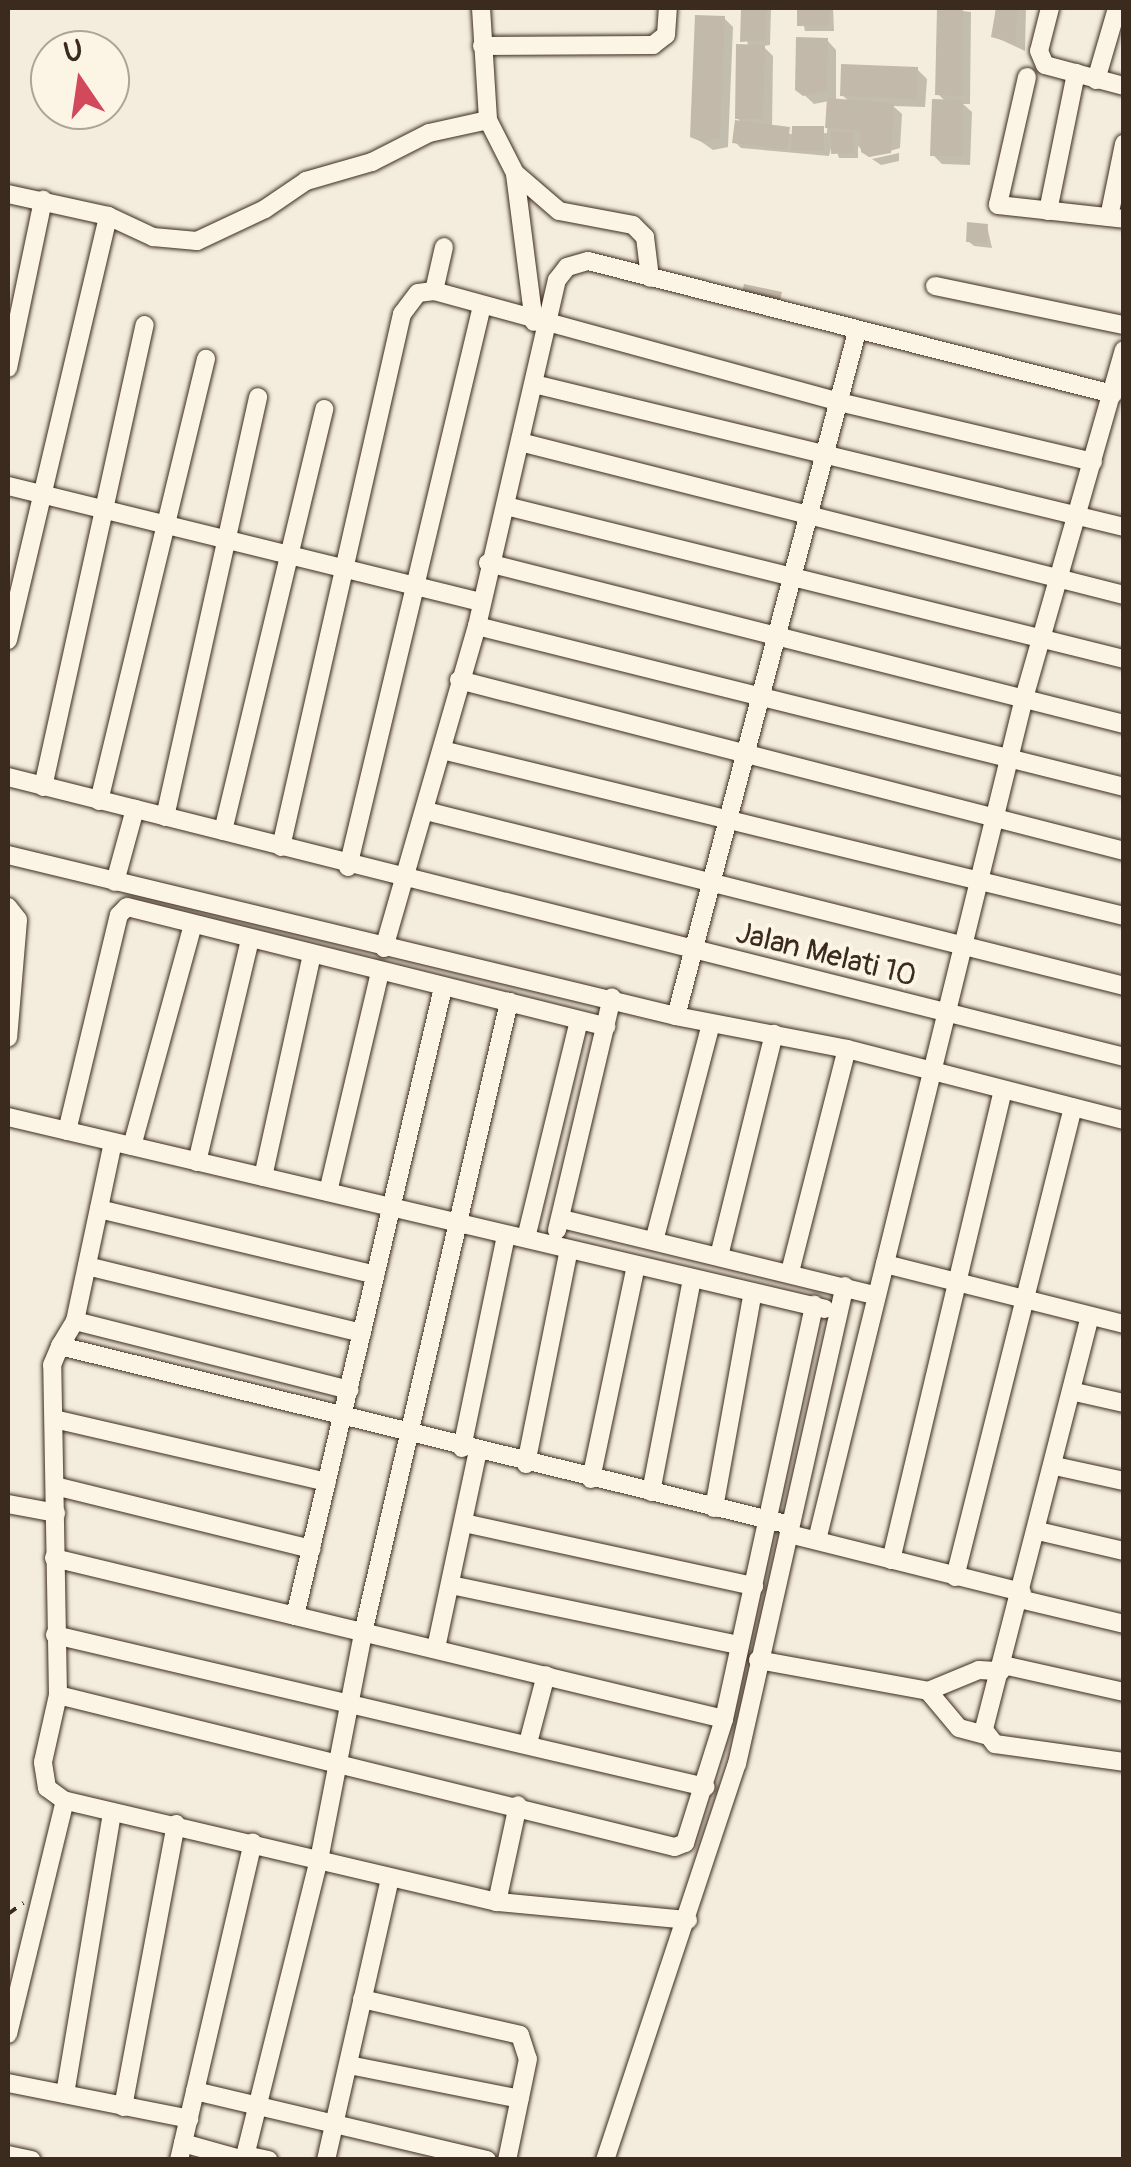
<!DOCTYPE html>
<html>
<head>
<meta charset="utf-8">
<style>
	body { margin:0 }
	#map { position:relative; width:1131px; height:2167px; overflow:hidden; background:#f4eddd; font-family:Pangolin,sans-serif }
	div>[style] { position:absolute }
	.shadow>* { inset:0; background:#0003 }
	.building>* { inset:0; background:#c3b9aa }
	.path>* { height:4px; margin-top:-2px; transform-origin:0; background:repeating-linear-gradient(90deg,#3b2a1e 0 10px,transparent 0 18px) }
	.roads { filter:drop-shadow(0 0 2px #3b2a1e) drop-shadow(0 0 2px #3b2a1e) }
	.minor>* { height:18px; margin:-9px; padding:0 9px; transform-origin:9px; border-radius:9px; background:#fcf5e5 }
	span { translate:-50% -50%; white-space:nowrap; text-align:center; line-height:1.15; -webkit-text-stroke:8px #fcf5e5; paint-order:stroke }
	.street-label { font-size:30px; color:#3b2a1e }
	.frame { position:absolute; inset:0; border:10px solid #3b2a1e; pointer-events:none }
	.north { position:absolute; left:30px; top:30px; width:100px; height:100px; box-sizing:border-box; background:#fcf5e5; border:2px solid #afa495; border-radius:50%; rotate:347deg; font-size:28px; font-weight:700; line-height:40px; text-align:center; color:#3b2a1e }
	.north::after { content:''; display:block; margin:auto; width:35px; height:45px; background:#d1495b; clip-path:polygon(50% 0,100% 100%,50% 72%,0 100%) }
</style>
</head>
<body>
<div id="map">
	<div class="shadow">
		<div style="clip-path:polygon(743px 8px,771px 8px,770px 45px,763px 46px,773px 56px,772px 128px,794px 135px,827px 133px,829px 101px,814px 104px,798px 89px,827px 40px,836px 50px,836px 101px,850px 102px,842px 95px,917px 69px,927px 79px,925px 107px,893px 106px,902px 114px,900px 148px,869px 157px,858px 146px,858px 158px,839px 158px,833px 140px,829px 156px,741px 148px,735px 142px,743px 124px,737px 118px,748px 47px)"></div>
		<div style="clip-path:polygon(800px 8px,833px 8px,834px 31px,805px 31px)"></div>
		<div style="clip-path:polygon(939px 8px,971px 12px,970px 104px,963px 104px,972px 112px,970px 165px,942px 164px,933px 155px,946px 102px,938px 94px)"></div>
		<div style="clip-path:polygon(996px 8px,1026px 8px,1025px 51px,993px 36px)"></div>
		<div style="clip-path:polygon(724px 18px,733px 27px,728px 147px,713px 150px,693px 136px)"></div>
		<div style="clip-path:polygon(899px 153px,899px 161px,881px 165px,872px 159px)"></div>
		<div style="clip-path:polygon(987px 226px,992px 248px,974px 246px,968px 241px)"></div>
	</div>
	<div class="building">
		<div style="clip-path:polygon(741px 8px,766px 8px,766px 40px,740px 42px)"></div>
		<div style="clip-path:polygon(797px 8px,829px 8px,829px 26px,797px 26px)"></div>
		<div style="clip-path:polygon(937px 8px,963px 8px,962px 96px,935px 95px)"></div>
		<div style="clip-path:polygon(996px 8px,1017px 8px,1016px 44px,991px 37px)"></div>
		<div style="clip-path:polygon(695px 15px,725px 16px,720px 138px,702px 142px,690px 137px)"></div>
		<div style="clip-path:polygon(796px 37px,828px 38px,827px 90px,803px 96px,795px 90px)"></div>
		<div style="clip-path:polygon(736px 44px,765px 45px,763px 119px,735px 119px)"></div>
		<div style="clip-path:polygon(841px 64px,918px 67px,917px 99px,840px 96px)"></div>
		<div style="clip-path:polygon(827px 98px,894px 103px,891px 153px,869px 157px,861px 152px,860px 130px,825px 128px)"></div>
		<div style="clip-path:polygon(932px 99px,963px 100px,962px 156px,930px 156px)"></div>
		<div style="clip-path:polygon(735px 120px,790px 127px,787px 150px,732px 143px)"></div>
		<div style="clip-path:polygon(792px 126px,824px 126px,824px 151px,791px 151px)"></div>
		<div style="clip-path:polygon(831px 132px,853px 132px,854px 153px,831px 154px)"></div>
		<div style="clip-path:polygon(967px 222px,988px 224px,987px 243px,966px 242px)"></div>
		<div style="clip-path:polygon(744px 284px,782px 292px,779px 305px,741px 297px)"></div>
	</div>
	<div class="path">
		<div style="left:8px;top:1914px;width:19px;rotate:-36deg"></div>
	</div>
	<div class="roads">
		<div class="minor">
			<div style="left:481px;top:8px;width:112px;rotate:86.4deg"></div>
			<div style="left:488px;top:120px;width:59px;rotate:63deg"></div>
			<div style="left:515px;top:173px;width:58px;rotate:40.8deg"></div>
			<div style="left:559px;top:211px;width:75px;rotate:10.7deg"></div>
			<div style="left:633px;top:225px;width:17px;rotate:45deg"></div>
			<div style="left:645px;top:237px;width:41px;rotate:83deg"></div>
			<div style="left:1050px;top:8px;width:44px;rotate:104.3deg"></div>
			<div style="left:1039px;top:51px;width:15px;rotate:67deg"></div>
			<div style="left:1045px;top:65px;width:82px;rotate:14.9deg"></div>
			<div style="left:482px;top:46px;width:171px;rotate:-0.3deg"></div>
			<div style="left:653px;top:45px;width:16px;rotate:-38deg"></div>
			<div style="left:666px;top:35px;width:27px;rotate:-86deg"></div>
			<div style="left:1027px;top:77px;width:131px;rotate:102.8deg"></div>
			<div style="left:998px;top:205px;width:127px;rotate:6.3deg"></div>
			<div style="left:1096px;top:80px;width:75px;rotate:-73.7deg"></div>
			<div style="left:515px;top:174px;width:149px;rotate:82.7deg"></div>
			<div style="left:8px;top:194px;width:102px;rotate:12.4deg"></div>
			<div style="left:108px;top:216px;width:50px;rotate:25deg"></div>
			<div style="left:153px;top:237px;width:44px;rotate:5.2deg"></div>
			<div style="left:197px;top:241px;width:75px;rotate:-25.2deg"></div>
			<div style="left:265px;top:209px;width:50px;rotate:-34.3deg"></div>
			<div style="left:306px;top:181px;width:69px;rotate:-16.1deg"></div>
			<div style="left:372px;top:162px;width:64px;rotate:-27deg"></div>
			<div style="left:429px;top:133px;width:60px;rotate:-12.4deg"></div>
			<div style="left:1048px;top:211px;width:141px;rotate:-78.5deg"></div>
			<div style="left:1109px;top:217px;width:75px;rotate:-78.4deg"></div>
			<div style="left:935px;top:286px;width:193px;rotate:11.7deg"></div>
			<div style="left:434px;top:291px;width:45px;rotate:-77.2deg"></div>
			<div style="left:8px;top:368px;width:172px;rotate:-78.2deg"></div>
			<div style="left:534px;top:384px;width:607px;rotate:13.62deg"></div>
			<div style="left:520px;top:442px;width:623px;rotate:14.21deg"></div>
			<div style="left:8px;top:486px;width:485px;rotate:13.8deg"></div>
			<div style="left:506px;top:506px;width:637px;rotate:13.91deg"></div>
			<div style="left:488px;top:563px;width:656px;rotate:14.21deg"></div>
			<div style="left:477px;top:626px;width:667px;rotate:13.97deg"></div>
			<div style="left:8px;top:640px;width:436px;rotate:-76.7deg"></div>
			<div style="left:459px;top:680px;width:687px;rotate:14.42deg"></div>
			<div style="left:442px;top:750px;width:702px;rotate:13.68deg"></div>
			<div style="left:8px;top:777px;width:1151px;rotate:14.08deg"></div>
			<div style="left:43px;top:787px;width:473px;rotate:-77.6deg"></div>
			<div style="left:99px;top:801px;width:455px;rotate:-76.4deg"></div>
			<div style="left:426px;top:811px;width:720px;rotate:14.07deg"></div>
			<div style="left:165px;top:817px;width:430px;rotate:-77.5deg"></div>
			<div style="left:223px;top:831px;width:434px;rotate:-76.5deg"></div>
			<div style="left:281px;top:847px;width:547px;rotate:-77.21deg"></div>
			<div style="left:402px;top:314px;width:26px;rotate:-53deg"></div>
			<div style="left:418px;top:293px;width:16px;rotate:-7deg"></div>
			<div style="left:434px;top:291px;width:416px;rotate:15.3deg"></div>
			<div style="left:835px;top:401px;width:265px;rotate:13.3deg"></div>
			<div style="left:8px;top:855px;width:687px;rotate:13.55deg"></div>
			<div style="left:676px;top:1016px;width:174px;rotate:10.9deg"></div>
			<div style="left:847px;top:1049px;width:286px;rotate:14.4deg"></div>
			<div style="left:348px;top:867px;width:577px;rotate:-76.57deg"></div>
			<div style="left:115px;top:882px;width:76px;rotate:-74.7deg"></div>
			<div style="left:8px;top:907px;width:16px;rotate:52deg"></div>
			<div style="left:18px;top:920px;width:118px;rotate:94.8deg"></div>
			<div style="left:384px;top:948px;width:335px;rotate:-73.9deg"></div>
			<div style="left:477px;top:626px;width:355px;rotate:-77deg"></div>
			<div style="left:557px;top:280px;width:16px;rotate:-52deg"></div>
			<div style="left:567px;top:267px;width:22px;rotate:-16deg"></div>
			<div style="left:588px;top:261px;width:542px;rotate:14.22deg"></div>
			<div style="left:676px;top:1016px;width:708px;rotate:-75.18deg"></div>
			<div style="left:8px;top:1117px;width:839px;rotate:13.22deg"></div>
			<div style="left:67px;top:1131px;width:222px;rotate:-76.5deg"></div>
			<div style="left:119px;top:915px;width:11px;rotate:-45deg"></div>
			<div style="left:127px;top:907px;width:494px;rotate:14deg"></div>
			<div style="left:132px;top:1146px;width:229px;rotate:-74.6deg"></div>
			<div style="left:197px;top:1162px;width:229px;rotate:-76.6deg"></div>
			<div style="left:263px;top:1177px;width:228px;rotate:-77.6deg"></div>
			<div style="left:328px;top:1192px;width:226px;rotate:-76.7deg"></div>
			<div style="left:99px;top:1209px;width:284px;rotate:13.4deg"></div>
			<div style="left:562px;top:1219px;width:321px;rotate:13.7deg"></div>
			<div style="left:557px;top:1230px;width:239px;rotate:-76.7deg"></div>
			<div style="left:526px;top:1238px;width:224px;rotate:-76.3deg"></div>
			<div style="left:654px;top:1241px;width:224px;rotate:-75.3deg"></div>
			<div style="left:719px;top:1256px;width:229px;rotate:-76.1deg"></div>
			<div style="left:885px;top:1264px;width:246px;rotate:14.1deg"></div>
			<div style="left:87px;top:1266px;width:283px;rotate:13.7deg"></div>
			<div style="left:790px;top:1272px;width:230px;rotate:-75.7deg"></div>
			<div style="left:1090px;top:1316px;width:427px;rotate:104.4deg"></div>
			<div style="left:984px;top:1730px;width:18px;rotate:52deg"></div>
			<div style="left:995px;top:1744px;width:130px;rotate:7.9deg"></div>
			<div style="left:75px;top:1321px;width:283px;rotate:14.1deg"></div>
			<div style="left:60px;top:1346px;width:29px;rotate:-59deg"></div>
			<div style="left:75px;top:1321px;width:183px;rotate:-78deg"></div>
			<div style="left:1075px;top:1392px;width:50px;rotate:12.7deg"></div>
			<div style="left:54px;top:1419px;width:280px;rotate:13deg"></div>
			<div style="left:462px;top:1448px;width:217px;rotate:-78.3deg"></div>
			<div style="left:526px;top:1464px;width:219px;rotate:-78.7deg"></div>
			<div style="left:1055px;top:1466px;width:71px;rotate:12.3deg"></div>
			<div style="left:591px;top:1479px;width:218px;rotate:-78.1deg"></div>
			<div style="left:59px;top:1487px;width:260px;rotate:13.8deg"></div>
			<div style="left:651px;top:1492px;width:217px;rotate:-79.1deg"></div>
			<div style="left:8px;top:1504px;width:49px;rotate:10.6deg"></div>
			<div style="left:714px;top:1508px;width:219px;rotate:-79.8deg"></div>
			<div style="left:464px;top:1523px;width:297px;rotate:12.3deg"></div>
			<div style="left:1038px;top:1531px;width:88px;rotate:13.1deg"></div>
			<div style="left:789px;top:1534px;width:240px;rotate:14deg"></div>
			<div style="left:817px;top:1540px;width:867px;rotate:-76.19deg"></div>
			<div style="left:1024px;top:698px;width:362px;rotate:-74deg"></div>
			<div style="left:54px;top:1558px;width:689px;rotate:13.51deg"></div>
			<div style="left:891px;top:1560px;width:483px;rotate:-76.6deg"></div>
			<div style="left:955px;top:1577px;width:484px;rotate:-75.9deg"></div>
			<div style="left:451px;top:1585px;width:293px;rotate:11.8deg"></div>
			<div style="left:1020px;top:1599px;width:107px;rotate:13.5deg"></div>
			<div style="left:295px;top:1616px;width:645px;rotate:-76.74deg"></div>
			<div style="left:55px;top:1635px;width:668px;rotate:13.16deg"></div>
			<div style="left:436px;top:1648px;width:201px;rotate:-78deg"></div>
			<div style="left:758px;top:1660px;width:173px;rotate:10.3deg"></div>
			<div style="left:928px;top:1691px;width:55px;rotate:-22.4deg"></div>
			<div style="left:979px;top:1670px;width:22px;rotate:3deg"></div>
			<div style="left:1003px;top:1665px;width:124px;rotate:12.6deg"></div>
			<div style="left:928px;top:1691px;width:48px;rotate:50deg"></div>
			<div style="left:959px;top:1728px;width:28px;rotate:15deg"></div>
			<div style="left:58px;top:1695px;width:635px;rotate:13.84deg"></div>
			<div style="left:675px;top:1847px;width:11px;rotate:-22deg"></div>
			<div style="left:685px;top:1843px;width:130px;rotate:-72.5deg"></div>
			<div style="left:724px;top:1719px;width:424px;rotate:-77.7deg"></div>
			<div style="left:528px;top:1743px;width:70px;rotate:-75.2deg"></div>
			<div style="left:497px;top:1902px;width:99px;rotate:-77.8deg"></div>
			<div style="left:688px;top:1920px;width:192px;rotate:-174.6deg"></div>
			<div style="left:497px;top:1902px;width:444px;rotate:-166.8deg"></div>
			<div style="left:65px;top:1801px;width:22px;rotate:-144deg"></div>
			<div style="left:47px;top:1788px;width:26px;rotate:-99deg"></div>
			<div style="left:43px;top:1762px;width:69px;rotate:-77.4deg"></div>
			<div style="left:58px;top:1695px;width:330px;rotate:-91deg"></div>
			<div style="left:52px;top:1365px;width:21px;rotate:-67deg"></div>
			<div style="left:60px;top:1346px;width:752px;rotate:13.78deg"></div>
			<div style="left:362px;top:1999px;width:162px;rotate:12.8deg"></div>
			<div style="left:520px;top:2035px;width:25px;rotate:72deg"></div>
			<div style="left:528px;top:2059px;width:103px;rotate:101.7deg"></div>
			<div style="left:8px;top:2034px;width:240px;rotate:-76.3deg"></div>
			<div style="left:349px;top:2065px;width:174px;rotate:11.2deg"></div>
			<div style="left:8px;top:2083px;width:185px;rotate:11.2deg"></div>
			<div style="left:195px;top:2091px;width:300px;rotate:13.3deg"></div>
			<div style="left:65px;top:2094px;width:285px;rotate:-80.5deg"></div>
			<div style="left:123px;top:2107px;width:288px;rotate:-79.4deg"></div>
			<div style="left:183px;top:2143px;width:63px;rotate:15.6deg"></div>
			<div style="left:8px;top:2155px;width:24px;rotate:12deg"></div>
			<div style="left:245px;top:2155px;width:24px;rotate:12deg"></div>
			<div style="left:179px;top:2160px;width:326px;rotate:-76.9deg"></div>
			<div style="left:244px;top:2160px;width:309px;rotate:-76deg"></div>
			<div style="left:319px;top:1860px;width:231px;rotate:-79deg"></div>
			<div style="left:363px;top:1633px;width:648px;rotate:-76.97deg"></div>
			<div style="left:326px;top:2160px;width:289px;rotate:-77.2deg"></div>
			<div style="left:605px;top:2160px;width:417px;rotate:-71.6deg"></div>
			<div style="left:737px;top:1764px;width:490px;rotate:-77.3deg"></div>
		</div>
	</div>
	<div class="street-label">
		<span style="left:826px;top:955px;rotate:14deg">Jalan Melati 10</span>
	</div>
	<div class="frame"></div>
	<div class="north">U</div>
</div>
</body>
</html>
